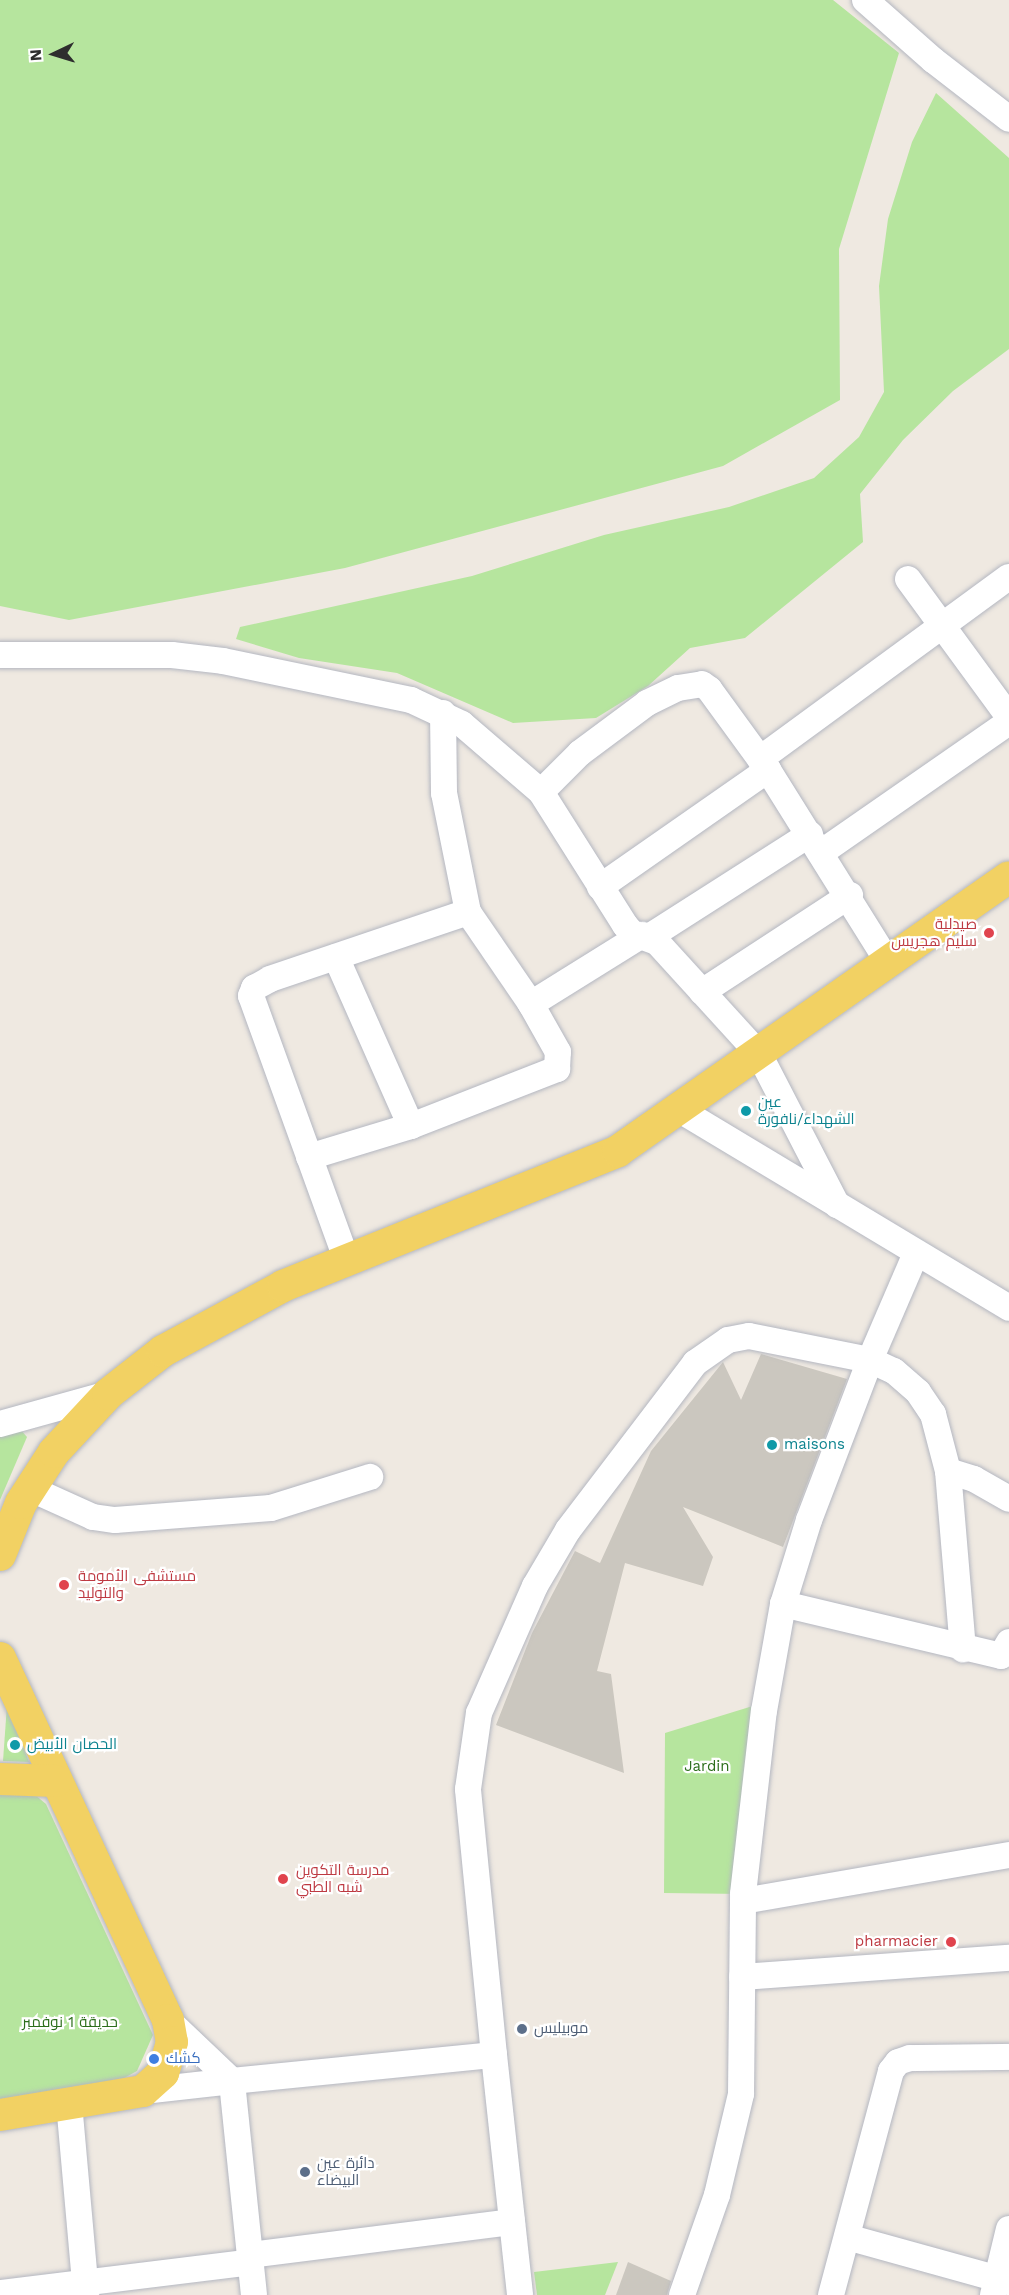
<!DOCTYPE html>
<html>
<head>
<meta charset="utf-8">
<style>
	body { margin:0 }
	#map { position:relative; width:1009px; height:2295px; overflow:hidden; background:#efe9e1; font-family:"Work Sans",Cairo,sans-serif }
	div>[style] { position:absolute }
	.green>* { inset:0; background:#b6e59e }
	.building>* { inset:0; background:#cbc7bf }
	.roads { filter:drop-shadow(0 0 2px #b4b7c1) drop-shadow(0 0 2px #b4b7c1) }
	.minor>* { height:26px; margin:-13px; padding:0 13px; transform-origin:13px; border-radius:13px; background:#fff }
	.major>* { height:32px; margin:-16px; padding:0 16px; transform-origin:16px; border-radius:16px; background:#f2d163 }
	.dots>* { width:16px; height:16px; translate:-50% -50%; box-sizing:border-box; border:3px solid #fff; border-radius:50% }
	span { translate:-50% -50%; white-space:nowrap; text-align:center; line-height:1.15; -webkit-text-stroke:4.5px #fff; paint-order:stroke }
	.health-label { font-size:15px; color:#be3a42 }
	.right { translate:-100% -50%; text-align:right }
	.left { translate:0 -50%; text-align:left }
	.culture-label { font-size:15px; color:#0d838f }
	.park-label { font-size:15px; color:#2c6e1b }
	.service-label { font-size:15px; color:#4e5e75 }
	.shop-label { font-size:15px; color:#366cbe }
	.north { position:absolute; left:24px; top:24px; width:60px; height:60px; -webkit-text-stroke:4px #fff; paint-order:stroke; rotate:266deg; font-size:16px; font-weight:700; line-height:24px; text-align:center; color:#2e2e2e }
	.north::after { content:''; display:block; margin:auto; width:21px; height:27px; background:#2e2e2e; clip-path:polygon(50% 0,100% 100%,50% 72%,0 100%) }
</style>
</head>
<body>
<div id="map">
	<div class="green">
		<div style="clip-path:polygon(0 0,833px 0,899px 53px,839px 249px,840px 400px,723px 466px,345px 568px,69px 620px,0 606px)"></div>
		<div style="clip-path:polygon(936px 93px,1009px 158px,1009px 349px,953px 391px,903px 440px,860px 494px,863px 542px,745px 638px,690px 648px,648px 686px,596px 718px,513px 723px,397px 673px,299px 658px,236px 639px,240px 627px,472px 576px,604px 535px,729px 507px,814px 478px,859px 437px,884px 392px,879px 286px,888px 219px,912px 142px)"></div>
		<div style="clip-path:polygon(20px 1429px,27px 1437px,0 1500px,0 1435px)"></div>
		<div style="clip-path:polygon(7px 1705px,29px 1762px,3px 1761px)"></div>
		<div style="clip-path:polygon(756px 1705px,743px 1894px,664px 1893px,665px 1733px)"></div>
		<div style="clip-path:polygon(0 1794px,34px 1794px,46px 1804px,153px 2035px,137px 2071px,102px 2090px,0 2101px)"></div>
		<div style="clip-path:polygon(618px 2262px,605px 2295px,537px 2295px,534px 2272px)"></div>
	</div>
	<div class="building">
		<div style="clip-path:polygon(761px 1354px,847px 1379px,783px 1547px,683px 1507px,713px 1557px,703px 1586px,625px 1563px,597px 1671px,611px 1674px,624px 1773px,496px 1725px,532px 1633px,575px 1551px,600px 1563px,651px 1451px,723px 1362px,741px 1400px)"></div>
		<div style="clip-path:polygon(628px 2262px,671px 2281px,667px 2295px,616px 2295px)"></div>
	</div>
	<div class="roads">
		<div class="minor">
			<div style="left:865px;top:0;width:91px;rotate:41.4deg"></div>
			<div style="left:933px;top:60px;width:96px;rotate:37.8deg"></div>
			<div style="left:908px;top:579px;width:171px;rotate:53.8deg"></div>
			<div style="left:0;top:655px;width:172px"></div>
			<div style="left:172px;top:655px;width:51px;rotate:6.7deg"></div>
			<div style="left:223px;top:661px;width:192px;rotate:11.7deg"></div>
			<div style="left:411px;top:700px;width:56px;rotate:25.2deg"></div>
			<div style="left:462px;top:724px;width:104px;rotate:40.7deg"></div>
			<div style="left:541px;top:792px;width:157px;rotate:57.7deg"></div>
			<div style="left:625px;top:925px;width:11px;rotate:49deg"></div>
			<div style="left:632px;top:933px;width:27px;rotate:20deg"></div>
			<div style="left:657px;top:942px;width:151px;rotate:47.7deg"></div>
			<div style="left:759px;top:1054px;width:170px;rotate:62.7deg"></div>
			<div style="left:760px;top:759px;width:308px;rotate:-36.2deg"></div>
			<div style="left:541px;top:792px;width:55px;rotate:-45deg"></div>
			<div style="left:580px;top:753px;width:84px;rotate:-36.7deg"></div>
			<div style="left:647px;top:703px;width:34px;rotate:-26deg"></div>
			<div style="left:678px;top:688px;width:24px;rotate:-9deg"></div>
			<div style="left:702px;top:684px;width:9px;rotate:36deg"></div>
			<div style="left:709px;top:689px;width:100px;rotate:53.9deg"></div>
			<div style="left:768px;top:770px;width:226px;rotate:58deg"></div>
			<div style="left:822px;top:852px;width:228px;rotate:-34.8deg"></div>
			<div style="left:600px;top:887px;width:205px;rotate:-34.9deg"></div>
			<div style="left:468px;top:912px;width:112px;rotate:55.6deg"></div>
			<div style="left:649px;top:937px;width:191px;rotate:-32.6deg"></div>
			<div style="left:336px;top:957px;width:185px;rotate:66.1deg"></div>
			<div style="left:702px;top:992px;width:177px;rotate:-33.2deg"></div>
			<div style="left:680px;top:1110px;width:384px;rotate:31deg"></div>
			<div style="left:309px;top:1157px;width:107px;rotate:-16.9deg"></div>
			<div style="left:411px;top:1126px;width:157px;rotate:-21.3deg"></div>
			<div style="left:557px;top:1069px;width:17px;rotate:-87deg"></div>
			<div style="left:558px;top:1052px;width:55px;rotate:-119.4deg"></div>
			<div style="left:531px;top:1004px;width:131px;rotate:-31.9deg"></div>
			<div style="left:347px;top:1261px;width:282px;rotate:-109.9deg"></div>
			<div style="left:251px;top:996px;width:9px;rotate:-69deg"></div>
			<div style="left:254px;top:988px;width:18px;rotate:-29deg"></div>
			<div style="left:270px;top:979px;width:209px;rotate:-18.7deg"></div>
			<div style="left:468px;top:912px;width:121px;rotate:-101.4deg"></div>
			<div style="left:444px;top:793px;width:80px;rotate:-90.7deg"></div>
			<div style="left:0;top:1424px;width:112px;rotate:-15.5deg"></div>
			<div style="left:948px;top:1471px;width:27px;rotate:17deg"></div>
			<div style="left:974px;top:1479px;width:40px;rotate:29.7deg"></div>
			<div style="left:31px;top:1489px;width:68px;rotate:24.3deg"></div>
			<div style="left:93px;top:1517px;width:22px;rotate:8deg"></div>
			<div style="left:115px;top:1520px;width:156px;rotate:-4.4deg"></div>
			<div style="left:271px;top:1508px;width:104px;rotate:-17.4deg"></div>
			<div style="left:783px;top:1604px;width:224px;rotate:13.4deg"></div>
			<div style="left:1001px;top:1656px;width:16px;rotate:-60deg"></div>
			<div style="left:743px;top:1901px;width:270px;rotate:-9.8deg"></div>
			<div style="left:742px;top:1977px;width:268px;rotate:-4.1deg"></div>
			<div style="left:494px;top:2055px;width:267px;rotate:-95.6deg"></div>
			<div style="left:468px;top:1789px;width:77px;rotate:-81.8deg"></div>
			<div style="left:479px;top:1713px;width:139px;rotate:-66.2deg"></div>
			<div style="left:535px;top:1586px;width:65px;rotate:-59.5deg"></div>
			<div style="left:568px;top:1530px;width:210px;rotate:-52.7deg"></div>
			<div style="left:695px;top:1363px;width:40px;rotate:-34.9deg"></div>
			<div style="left:728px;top:1340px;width:21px;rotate:-11deg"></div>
			<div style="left:749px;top:1336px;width:123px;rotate:11.2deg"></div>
			<div style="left:870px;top:1360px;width:26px;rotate:25deg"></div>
			<div style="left:894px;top:1371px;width:32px;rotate:41deg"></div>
			<div style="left:918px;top:1392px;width:27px;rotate:56deg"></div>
			<div style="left:933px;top:1414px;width:59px;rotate:75.3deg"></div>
			<div style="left:948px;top:1471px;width:179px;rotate:85.2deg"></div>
			<div style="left:143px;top:2091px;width:90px;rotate:-6.4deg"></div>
			<div style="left:232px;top:2081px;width:88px;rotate:-136.4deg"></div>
			<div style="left:69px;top:2103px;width:193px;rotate:84.9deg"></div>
			<div style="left:847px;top:2237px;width:168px;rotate:15.5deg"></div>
			<div style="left:250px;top:2255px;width:264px;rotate:-7.2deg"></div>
			<div style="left:0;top:2293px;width:253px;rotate:-7deg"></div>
			<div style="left:254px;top:2295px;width:215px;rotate:-95.9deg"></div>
			<div style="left:232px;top:2081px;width:263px;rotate:-5.7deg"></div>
			<div style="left:494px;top:2055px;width:241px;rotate:83.8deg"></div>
			<div style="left:682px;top:2295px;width:106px;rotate:-70.7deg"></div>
			<div style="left:717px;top:2195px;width:104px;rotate:-76.6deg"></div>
			<div style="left:741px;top:2094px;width:200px;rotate:-89.4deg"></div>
			<div style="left:743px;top:1894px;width:184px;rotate:-83.5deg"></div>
			<div style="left:764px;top:1711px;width:109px;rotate:-79.9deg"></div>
			<div style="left:783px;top:1604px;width:88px;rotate:-72.8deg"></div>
			<div style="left:809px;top:1520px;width:171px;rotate:-69.1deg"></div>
			<div style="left:870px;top:1360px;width:116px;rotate:-66.7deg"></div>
			<div style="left:831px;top:2295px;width:232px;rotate:-75deg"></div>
			<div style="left:891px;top:2071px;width:11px;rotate:-52deg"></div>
			<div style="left:898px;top:2062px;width:13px;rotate:-18deg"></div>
			<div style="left:910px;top:2058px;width:99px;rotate:-0.6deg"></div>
			<div style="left:993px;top:2295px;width:68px;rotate:-76.4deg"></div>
		</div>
		<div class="major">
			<div style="left:0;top:1555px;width:56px;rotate:-68deg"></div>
			<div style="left:21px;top:1503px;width:61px;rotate:-57.1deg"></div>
			<div style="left:54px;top:1452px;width:79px;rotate:-47deg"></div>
			<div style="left:108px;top:1394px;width:70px;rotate:-38deg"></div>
			<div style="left:163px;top:1351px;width:136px;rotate:-28.4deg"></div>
			<div style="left:283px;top:1286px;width:361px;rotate:-21.9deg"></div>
			<div style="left:618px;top:1151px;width:477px;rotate:-35deg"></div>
			<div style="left:0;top:1658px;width:399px;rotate:65.1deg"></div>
			<div style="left:168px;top:2020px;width:22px;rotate:80deg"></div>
			<div style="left:172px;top:2042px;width:32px;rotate:106deg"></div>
			<div style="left:163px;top:2073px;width:27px;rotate:138deg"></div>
			<div style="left:143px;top:2091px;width:145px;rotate:170.5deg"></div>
			<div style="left:0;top:1779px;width:56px;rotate:2deg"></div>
		</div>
	</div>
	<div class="dots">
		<div style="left:989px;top:933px;background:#e0444e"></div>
		<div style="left:746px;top:1111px;background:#0f9aa8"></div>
		<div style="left:772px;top:1445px;background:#0f9aa8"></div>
		<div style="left:64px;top:1585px;background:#e0444e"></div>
		<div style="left:15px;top:1745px;background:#0f9aa8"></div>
		<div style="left:283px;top:1879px;background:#e0444e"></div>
		<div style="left:951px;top:1942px;background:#e0444e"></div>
		<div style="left:522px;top:2029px;background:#5c6f8a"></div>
		<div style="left:154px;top:2059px;background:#3f7fe0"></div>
		<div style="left:305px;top:2172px;background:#5c6f8a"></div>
	</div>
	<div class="health-label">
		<span class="right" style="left:977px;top:933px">صيدلية<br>سليم هجريس</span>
		<span class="left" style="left:78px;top:1585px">مستشفى الأمومة<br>والتوليد</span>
		<span class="left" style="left:296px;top:1879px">مدرسة التكوين<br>شبه الطبي</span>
		<span class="right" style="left:938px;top:1942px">pharmacier</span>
	</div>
	<div class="culture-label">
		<span class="left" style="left:758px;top:1111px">عين<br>الشهداء/نافورة</span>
		<span class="left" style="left:784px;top:1445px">maisons</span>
		<span class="left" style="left:27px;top:1745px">الحصان الأبيض</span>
	</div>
	<div class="park-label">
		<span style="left:707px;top:1767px">Jardin</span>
		<span style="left:70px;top:2023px">حديقة 1 نوفمبر</span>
	</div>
	<div class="service-label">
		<span class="left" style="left:534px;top:2029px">موبيليس</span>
		<span class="left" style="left:317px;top:2172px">دائرة عين<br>البيضاء</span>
	</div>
	<div class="shop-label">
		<span class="left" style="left:166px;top:2059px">كشك</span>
	</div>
	<div class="north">N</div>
</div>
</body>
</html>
